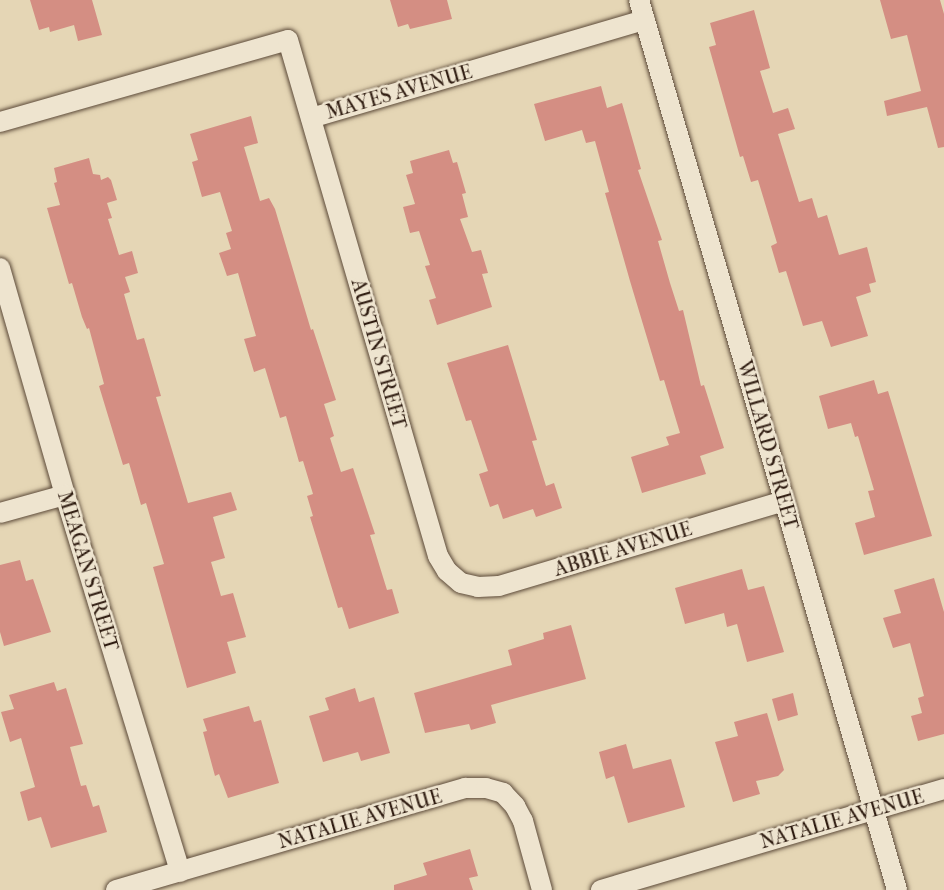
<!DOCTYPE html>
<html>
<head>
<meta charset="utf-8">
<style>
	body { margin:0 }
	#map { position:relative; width:944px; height:890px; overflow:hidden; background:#e5d6b5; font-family:"IM FELL French Canon",serif }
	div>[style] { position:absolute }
	.building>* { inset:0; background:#d48e83 }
	.roads { filter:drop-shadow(0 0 2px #5c4a39) drop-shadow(0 0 2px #5c4a39) }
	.minor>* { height:20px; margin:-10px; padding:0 10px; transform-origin:10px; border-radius:10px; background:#eee4cf }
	span { translate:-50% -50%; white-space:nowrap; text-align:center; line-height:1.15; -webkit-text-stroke:5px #eee4cf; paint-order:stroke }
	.street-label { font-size:20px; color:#2e1b10 }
</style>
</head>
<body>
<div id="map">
	<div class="building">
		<div style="clip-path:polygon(30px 0,92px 0,102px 35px,78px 41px,74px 25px,50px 32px,49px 27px,39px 30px)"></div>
		<div style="clip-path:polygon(390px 0,447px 0,452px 19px,410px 29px,408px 24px,398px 27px)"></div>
		<div style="clip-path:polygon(880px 0,940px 0,944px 14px,944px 147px,938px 148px,927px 107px,887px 116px,884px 101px,921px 91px,907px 35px,891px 39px)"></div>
		<div style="clip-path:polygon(754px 10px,770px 68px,760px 71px,773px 113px,788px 108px,795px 129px,778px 134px,799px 202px,812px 198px,818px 218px,827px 215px,839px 255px,867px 247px,876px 282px,869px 284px,871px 292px,856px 297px,868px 336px,831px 347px,822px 321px,803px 326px,786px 271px,779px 273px,771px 246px,777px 243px,758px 180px,751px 182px,743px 156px,740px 157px,709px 47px,716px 45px,710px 23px)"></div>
		<div style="clip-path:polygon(601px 86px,607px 108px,622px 103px,641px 169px,638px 170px,662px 240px,658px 241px,670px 283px,679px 311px,683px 310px,701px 386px,704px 385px,724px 448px,700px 456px,706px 474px,642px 493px,631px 457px,669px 445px,666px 437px,680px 433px,664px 380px,660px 381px,630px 281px,605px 193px,609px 192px,595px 141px,586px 143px,582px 130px,545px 141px,534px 104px)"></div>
		<div style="clip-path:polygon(251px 116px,258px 143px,244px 147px,260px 201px,269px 198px,275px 209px,311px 330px,313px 329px,336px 400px,324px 404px,334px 436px,330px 438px,341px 472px,353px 468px,375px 534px,370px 535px,387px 590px,392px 589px,399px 613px,349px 629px,342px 607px,338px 608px,310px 517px,313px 516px,307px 496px,313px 494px,303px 461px,299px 462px,286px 416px,280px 418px,265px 368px,254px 372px,244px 339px,256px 336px,238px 273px,227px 276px,219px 253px,231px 249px,226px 233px,232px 231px,220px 192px,202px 197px,192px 162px,198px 160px,190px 134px)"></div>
		<div style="clip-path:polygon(449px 150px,453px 163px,457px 162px,466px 193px,462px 194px,468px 217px,460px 219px,472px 252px,481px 250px,488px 273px,482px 274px,492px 307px,437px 325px,429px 300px,436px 298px,425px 266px,430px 265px,419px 231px,410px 233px,403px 207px,415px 204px,406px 175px,413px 173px,410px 161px)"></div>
		<div style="clip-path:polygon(89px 158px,93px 174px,100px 175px,101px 180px,108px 177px,111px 180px,117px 200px,107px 203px,112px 218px,108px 219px,119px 255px,132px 251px,138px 273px,125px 277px,130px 292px,124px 294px,137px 340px,144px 338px,161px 396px,156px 397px,188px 503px,231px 492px,237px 510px,213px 517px,225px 558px,211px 562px,221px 596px,233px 593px,246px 637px,227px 642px,236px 673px,187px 688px,153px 567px,164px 564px,146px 503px,141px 505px,129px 463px,123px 465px,99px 386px,104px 384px,89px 328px,87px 329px,82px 317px,72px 283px,69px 284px,47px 208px,60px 205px,54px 183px,57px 182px,54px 168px)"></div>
		<div style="clip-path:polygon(508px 345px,537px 440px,532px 441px,546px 486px,554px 483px,562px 508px,536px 517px,533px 509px,503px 519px,498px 504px,490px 507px,479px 474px,488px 471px,471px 420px,466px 421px,447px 363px)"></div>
		<div style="clip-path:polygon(874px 380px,878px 394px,888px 391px,932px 536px,864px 555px,855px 523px,875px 517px,868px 491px,874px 490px,858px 436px,855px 437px,851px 423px,828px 429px,819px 396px)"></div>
		<div style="clip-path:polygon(20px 560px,26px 581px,33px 579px,51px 632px,4px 646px,0 632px,0 565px)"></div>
		<div style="clip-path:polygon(742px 569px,748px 590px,764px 586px,784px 652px,747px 662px,737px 624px,727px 627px,724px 613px,685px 624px,675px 588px)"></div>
		<div style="clip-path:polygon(934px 578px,944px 612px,944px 734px,918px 741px,911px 716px,922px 713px,918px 698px,924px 696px,910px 643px,893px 648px,883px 618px,901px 613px,894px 590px)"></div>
		<div style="clip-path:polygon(571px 625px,586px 679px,491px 705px,496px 723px,471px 730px,469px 724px,425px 733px,414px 693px,512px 665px,508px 650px,544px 639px,543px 633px)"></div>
		<div style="clip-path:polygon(54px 682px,57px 691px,66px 688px,83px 744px,70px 747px,81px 786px,86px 785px,93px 807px,99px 805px,107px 832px,51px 848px,41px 817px,28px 821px,20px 792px,35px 787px,21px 738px,10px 742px,1px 712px,14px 709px,9px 695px)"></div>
		<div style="clip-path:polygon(355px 688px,359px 702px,374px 697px,390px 753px,361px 761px,358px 752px,323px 762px,309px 716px,329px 710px,325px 698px)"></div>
		<div style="clip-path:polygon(793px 693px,798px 715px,778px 721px,772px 699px)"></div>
		<div style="clip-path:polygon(249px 706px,254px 722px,261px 720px,279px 783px,228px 798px,219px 774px,215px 776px,203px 732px,207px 731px,203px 719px)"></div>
		<div style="clip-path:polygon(767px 713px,784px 770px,778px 776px,756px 781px,760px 794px,733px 802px,715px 742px,738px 736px,734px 722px)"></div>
		<div style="clip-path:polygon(626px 744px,633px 769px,671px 759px,685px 807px,628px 823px,614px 776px,606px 779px,599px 752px)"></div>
		<div style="clip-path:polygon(470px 849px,478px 876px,469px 878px,473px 890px,394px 890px,394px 885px,427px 875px,423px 863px)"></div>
	</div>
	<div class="roads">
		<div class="minor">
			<div style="left:639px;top:0;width:927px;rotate:73.83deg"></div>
			<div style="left:311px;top:118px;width:348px;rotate:-16.4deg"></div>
			<div style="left:0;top:122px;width:299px;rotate:-15.9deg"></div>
			<div style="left:288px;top:40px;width:537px;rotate:73.79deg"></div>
			<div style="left:438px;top:556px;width:17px;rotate:59deg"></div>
			<div style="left:447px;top:571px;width:18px;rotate:41deg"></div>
			<div style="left:461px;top:583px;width:17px;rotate:13deg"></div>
			<div style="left:478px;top:587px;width:21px;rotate:-3deg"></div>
			<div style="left:499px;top:586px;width:297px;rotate:-16.6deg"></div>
			<div style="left:0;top:268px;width:236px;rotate:74deg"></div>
			<div style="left:65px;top:495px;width:394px;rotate:73deg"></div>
			<div style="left:0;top:513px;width:67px;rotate:-15.5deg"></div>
			<div style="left:116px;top:890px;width:364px;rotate:-16.3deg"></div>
			<div style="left:465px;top:788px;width:21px"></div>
			<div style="left:486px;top:788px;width:18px;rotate:16deg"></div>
			<div style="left:503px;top:793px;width:18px;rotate:47deg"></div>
			<div style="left:515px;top:806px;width:17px;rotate:62deg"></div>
			<div style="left:523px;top:821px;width:72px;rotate:74.6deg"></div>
			<div style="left:601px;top:890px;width:358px;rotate:-16.4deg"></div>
		</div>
	</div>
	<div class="street-label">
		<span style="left:399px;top:92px;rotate:-16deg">MAYES AVENUE</span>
		<span style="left:379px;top:354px;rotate:74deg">AUSTIN STREET</span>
		<span style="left:768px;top:445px;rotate:74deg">WILLARD STREET</span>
		<span style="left:623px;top:549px;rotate:-17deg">ABBIE AVENUE</span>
		<span style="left:88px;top:571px;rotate:73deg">MEAGAN STREET</span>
		<span style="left:360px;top:819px;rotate:-16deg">NATALIE AVENUE</span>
		<span style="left:842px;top:819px;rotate:-16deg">NATALIE AVENUE</span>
	</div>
</div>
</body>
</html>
